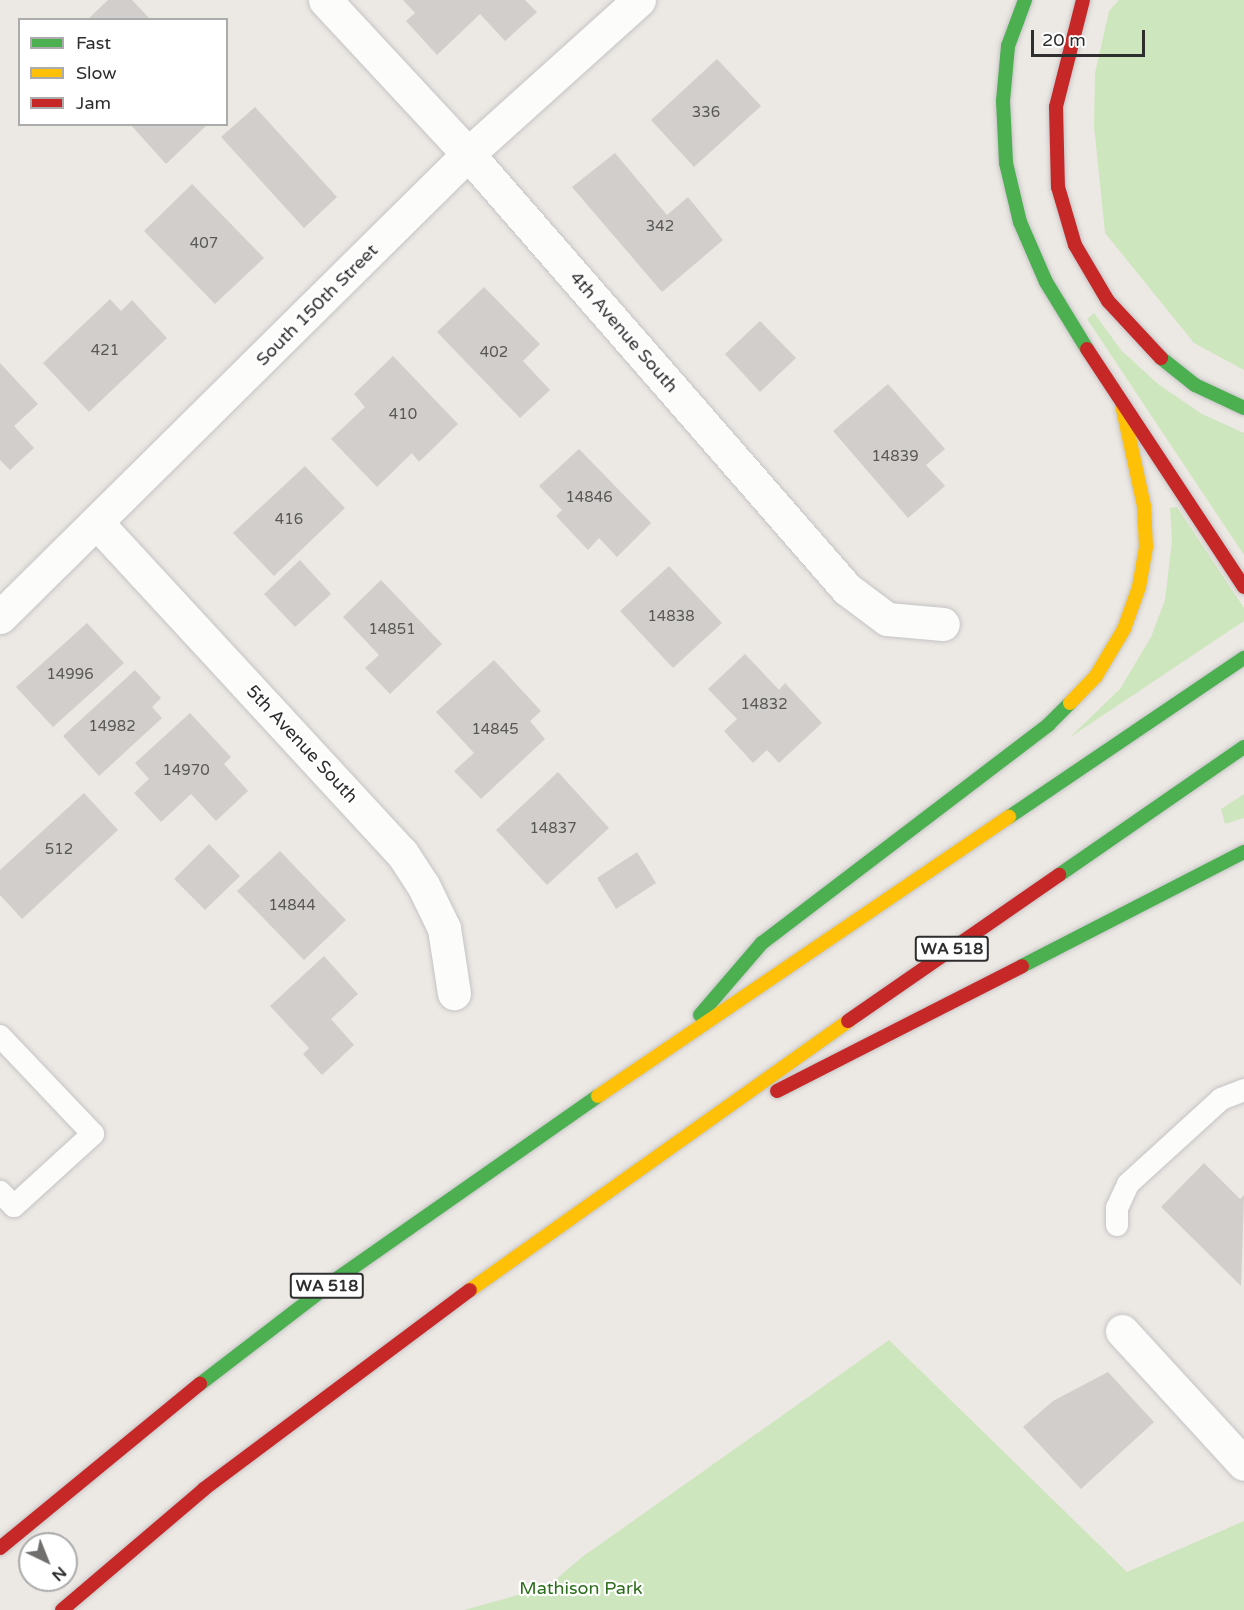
<!DOCTYPE html>
<html>
<head>
<meta charset="utf-8">
<style>
	body { margin:0 }
	#map { position:relative; width:1244px; height:1610px; overflow:hidden; background:#ece8e4; font-family:"Varela Round",sans-serif }
	div>[style] { position:absolute }
	.green>* { inset:0; background:#cee6be }
	.building>* { inset:0; background:#d1cecb }
	.roads { filter:drop-shadow(0 0 2px #c5c4c5) drop-shadow(0 0 2px #c5c4c5) }
	.lane>* { height:22px; margin:-11px; padding:0 11px; transform-origin:11px; border-radius:11px; background:#fcfcfb }
	.street>* { height:33px; margin:-16.5px; padding:0 16.5px; transform-origin:16.5px; border-radius:16.5px; background:#fcfcfb }
	.fast>* { height:14px; margin:-7px; padding:0 7px; transform-origin:7px; border-radius:7px; background:#4caf50 }
	.slow>* { height:14px; margin:-7px; padding:0 7px; transform-origin:7px; border-radius:7px; background:#ffc107 }
	.jam>* { height:14px; margin:-7px; padding:0 7px; transform-origin:7px; border-radius:7px; background:#c62828 }
	span { translate:-50% -50%; white-space:nowrap; text-align:center; line-height:1.15; -webkit-text-stroke:4.5px #fff; paint-order:stroke }
	.number-label { font-size:15px; color:#585857 }
	.number-label span { -webkit-text-stroke-width:0 }
	.shield-label span { padding:2px 4px; background:#fff; border:2px solid; border-radius:4px; -webkit-text-stroke-width:0 }
	.shield-label { font-size:16px; color:#2e2e2e; font-weight:700 }
	.street-label { font-size:18px; color:#2e2e2e }
	.park-label { font-size:18px; color:#2c6e1b }
	.legend { position:absolute; left:18px; top:18px; width:210px; height:108px; box-sizing:border-box; background:#fff; border:2px solid #ababab; margin:0; padding:8px 10px; list-style:none; font-size:18px; color:#2e2e2e }
	.legend li { display:flex; align-items:center; gap:12px; height:30px }
	.legend b { width:30px; border:2px solid #ababab }
	.north { position:absolute; left:18px; top:1532px; width:60px; height:60px; box-sizing:border-box; background:#fff; border:2px solid #ababab; border-radius:50%; rotate:137deg; font-size:16px; font-weight:700; line-height:24px; text-align:center; color:#2e2e2e }
	.north::after { content:''; display:block; margin:auto; width:21px; height:27px; background:#706f6e; clip-path:polygon(50% 0,100% 100%,50% 72%,0 100%) }
	.scale { position:absolute; left:1031px; top:30px; width:114px; height:27px; box-sizing:border-box; border:3px solid #2e2e2e; border-top:0; padding-left:8px; font-size:18px; line-height:21px; white-space:nowrap; color:#2e2e2e; -webkit-text-stroke:4px #fff; paint-order:stroke }
</style>
</head>
<body>
<div id="map">
	<div class="green">
		<div style="clip-path:polygon(1119px 0,1244px 0,1244px 370px,1194px 343px,1105px 233px,1094px 126px,1095px 73px,1109px 11px)"></div>
		<div style="clip-path:polygon(1094px 313px,1121px 350px,1158px 384px,1202px 414px,1244px 433px,1244px 555px,1087px 319px)"></div>
		<div style="clip-path:polygon(1177px 507px,1244px 608px,1244px 621px,1069px 738px,1120px 689px,1151px 637px,1165px 600px,1172px 540px,1170px 508px)"></div>
		<div style="clip-path:polygon(1244px 794px,1244px 818px,1225px 824px,1221px 809px)"></div>
		<div style="clip-path:polygon(889px 1340px,1127px 1572px,1244px 1521px,1244px 1610px,464px 1610px,547px 1587px,582px 1557px)"></div>
	</div>
	<div class="building">
		<div style="clip-path:polygon(108px 0,132px 0,151px 20px,87px 20px)"></div>
		<div style="clip-path:polygon(403px 0,525px 0,537px 12px,505px 41px,480px 14px,437px 55px,406px 21px,415px 13px)"></div>
		<div style="clip-path:polygon(717px 59px,761px 106px,694px 167px,651px 120px)"></div>
		<div style="clip-path:polygon(255px 107px,337px 197px,304px 228px,221px 137px)"></div>
		<div style="clip-path:polygon(130px 124px,208px 124px,166px 164px)"></div>
		<div style="clip-path:polygon(615px 153px,667px 215px,688px 197px,723px 240px,662px 292px,572px 187px)"></div>
		<div style="clip-path:polygon(192px 184px,264px 258px,215px 304px,144px 231px)"></div>
		<div style="clip-path:polygon(484px 287px,540px 344px,523px 361px,550px 390px,520px 418px,437px 332px)"></div>
		<div style="clip-path:polygon(110px 299px,121px 311px,132px 300px,167px 338px,89px 412px,43px 363px)"></div>
		<div style="clip-path:polygon(760px 321px,796px 358px,760px 392px,725px 354px)"></div>
		<div style="clip-path:polygon(393px 356px,458px 424px,419px 462px,412px 453px,377px 487px,331px 439px,365px 407px,354px 394px)"></div>
		<div style="clip-path:polygon(0 363px,38px 404px,14px 426px,34px 448px,10px 470px,0 460px)"></div>
		<div style="clip-path:polygon(888px 384px,945px 449px,926px 465px,945px 486px,908px 518px,833px 431px)"></div>
		<div style="clip-path:polygon(579px 449px,651px 523px,617px 557px,599px 538px,588px 550px,556px 516px,562px 510px,539px 486px)"></div>
		<div style="clip-path:polygon(305px 466px,345px 508px,274px 576px,233px 533px)"></div>
		<div style="clip-path:polygon(300px 560px,331px 594px,295px 627px,264px 594px)"></div>
		<div style="clip-path:polygon(669px 566px,722px 623px,673px 668px,620px 611px)"></div>
		<div style="clip-path:polygon(381px 580px,442px 644px,390px 694px,365px 668px,379px 655px,343px 617px)"></div>
		<div style="clip-path:polygon(87px 623px,124px 663px,53px 727px,16px 687px)"></div>
		<div style="clip-path:polygon(745px 654px,779px 690px,785px 683px,822px 723px,779px 763px,767px 750px,753px 763px,724px 731px,737px 719px,708px 689px)"></div>
		<div style="clip-path:polygon(494px 660px,541px 711px,530px 721px,545px 739px,481px 799px,454px 771px,474px 753px,436px 712px)"></div>
		<div style="clip-path:polygon(135px 670px,161px 698px,152px 707px,162px 718px,99px 776px,63px 736px)"></div>
		<div style="clip-path:polygon(190px 713px,231px 757px,224px 764px,248px 791px,216px 821px,191px 794px,161px 822px,134px 793px,149px 779px,135px 763px)"></div>
		<div style="clip-path:polygon(558px 772px,609px 828px,547px 885px,496px 830px)"></div>
		<div style="clip-path:polygon(84px 793px,118px 830px,22px 919px,0 895px,0 870px)"></div>
		<div style="clip-path:polygon(209px 844px,240px 876px,205px 910px,174px 879px)"></div>
		<div style="clip-path:polygon(280px 851px,346px 920px,304px 960px,237px 891px)"></div>
		<div style="clip-path:polygon(637px 852px,656px 883px,616px 909px,597px 878px)"></div>
		<div style="clip-path:polygon(324px 956px,358px 994px,331px 1019px,354px 1045px,322px 1075px,303px 1054px,309px 1048px,270px 1006px)"></div>
		<div style="clip-path:polygon(1204px 1163px,1240px 1199px,1244px 1195px,1241px 1286px,1161px 1207px)"></div>
		<div style="clip-path:polygon(1108px 1372px,1154px 1422px,1081px 1489px,1023px 1427px,1053px 1401px)"></div>
	</div>
	<div class="roads">
		<div class="lane">
			<div style="left:0;top:1036px;width:135px;rotate:46.5deg"></div>
			<div style="left:93px;top:1134px;width:107px;rotate:137.7deg"></div>
			<div style="left:14px;top:1206px;width:20px;rotate:-135deg"></div>
			<div style="left:1117px;top:1225px;width:17px;rotate:-90deg"></div>
			<div style="left:1117px;top:1208px;width:26px;rotate:-65deg"></div>
			<div style="left:1128px;top:1184px;width:126px;rotate:-42.4deg"></div>
			<div style="left:1221px;top:1099px;width:25px;rotate:-21deg"></div>
		</div>
		<div class="street">
			<div style="left:325px;top:0;width:210px;rotate:47.1deg"></div>
			<div style="left:468px;top:154px;width:577px;rotate:48.94deg"></div>
			<div style="left:847px;top:589px;width:50px;rotate:36.9deg"></div>
			<div style="left:887px;top:619px;width:56px;rotate:5.1deg"></div>
			<div style="left:98px;top:524px;width:448px;rotate:47.3deg"></div>
			<div style="left:402px;top:853px;width:38px;rotate:57deg"></div>
			<div style="left:423px;top:885px;width:48px;rotate:64deg"></div>
			<div style="left:444px;top:928px;width:66px;rotate:81.3deg"></div>
			<div style="left:0;top:617px;width:658px;rotate:-44.69deg"></div>
			<div style="left:468px;top:154px;width:230px;rotate:-42deg"></div>
			<div style="left:1122px;top:1331px;width:180px;rotate:47.5deg"></div>
		</div>
		<div class="fast">
			<div style="left:1025px;top:0;width:49px;rotate:110.3deg"></div>
			<div style="left:1008px;top:46px;width:55px;rotate:95.2deg"></div>
			<div style="left:1003px;top:101px;width:62px;rotate:87.2deg"></div>
			<div style="left:1006px;top:163px;width:61px;rotate:76.7deg"></div>
			<div style="left:1020px;top:222px;width:65px;rotate:66.6deg"></div>
			<div style="left:1046px;top:282px;width:79px;rotate:58.5deg"></div>
			<div style="left:1161px;top:358px;width:43px;rotate:38.5deg"></div>
			<div style="left:1195px;top:385px;width:54px;rotate:25.1deg"></div>
			<div style="left:1009px;top:817px;width:284px;rotate:-34.1deg"></div>
			<div style="left:1059px;top:875px;width:225px;rotate:-34.7deg"></div>
			<div style="left:1022px;top:966px;width:250px;rotate:-27.2deg"></div>
			<div style="left:700px;top:1015px;width:95px;rotate:-49.3deg"></div>
			<div style="left:762px;top:943px;width:360px;rotate:-37.3deg"></div>
			<div style="left:1048px;top:725px;width:31px;rotate:-45deg"></div>
			<div style="left:200px;top:1384px;width:174px;rotate:-37.5deg"></div>
			<div style="left:338px;top:1278px;width:317px;rotate:-35deg"></div>
		</div>
		<div class="slow">
			<div style="left:1070px;top:703px;width:37px;rotate:-46deg"></div>
			<div style="left:1096px;top:676px;width:55px;rotate:-59.2deg"></div>
			<div style="left:1124px;top:629px;width:45px;rotate:-70.3deg"></div>
			<div style="left:1139px;top:587px;width:41px;rotate:-80.1deg"></div>
			<div style="left:1146px;top:547px;width:41px;rotate:-92.8deg"></div>
			<div style="left:1144px;top:506px;width:103px;rotate:-102.3deg"></div>
			<div style="left:598px;top:1096px;width:497px;rotate:-34.2deg"></div>
			<div style="left:470px;top:1290px;width:464px;rotate:-35.4deg"></div>
		</div>
		<div class="jam">
			<div style="left:1083px;top:0;width:110px;rotate:104.2deg"></div>
			<div style="left:1056px;top:107px;width:80px;rotate:88.6deg"></div>
			<div style="left:1058px;top:187px;width:60px;rotate:73.7deg"></div>
			<div style="left:1075px;top:245px;width:65px;rotate:59.5deg"></div>
			<div style="left:1108px;top:301px;width:78px;rotate:47.1deg"></div>
			<div style="left:1087px;top:349px;width:285px;rotate:56.6deg"></div>
			<div style="left:848px;top:1021px;width:257px;rotate:-34.7deg"></div>
			<div style="left:777px;top:1091px;width:275px;rotate:-27deg"></div>
			<div style="left:0;top:1548px;width:259px;rotate:-39.4deg"></div>
			<div style="left:62px;top:1610px;width:187px;rotate:-40.4deg"></div>
			<div style="left:204px;top:1489px;width:332px;rotate:-36.8deg"></div>
		</div>
	</div>
	<div class="number-label">
		<span style="left:706px;top:113px">336</span>
		<span style="left:660px;top:227px">342</span>
		<span style="left:204px;top:244px">407</span>
		<span style="left:105px;top:351px">421</span>
		<span style="left:494px;top:353px">402</span>
		<span style="left:403px;top:415px">410</span>
		<span style="left:895px;top:457px">14839</span>
		<span style="left:589px;top:498px">14846</span>
		<span style="left:289px;top:520px">416</span>
		<span style="left:671px;top:617px">14838</span>
		<span style="left:392px;top:630px">14851</span>
		<span style="left:70px;top:675px">14996</span>
		<span style="left:764px;top:705px">14832</span>
		<span style="left:112px;top:727px">14982</span>
		<span style="left:495px;top:730px">14845</span>
		<span style="left:186px;top:771px">14970</span>
		<span style="left:553px;top:829px">14837</span>
		<span style="left:59px;top:850px">512</span>
		<span style="left:292px;top:906px">14844</span>
	</div>
	<div class="shield-label">
		<span style="left:952px;top:949px">WA 518</span>
		<span style="left:327px;top:1286px">WA 518</span>
	</div>
	<div class="street-label">
		<span style="left:317px;top:305px;rotate:-45deg">South 150th Street</span>
		<span style="left:624px;top:332px;rotate:49deg">4th Avenue South</span>
		<span style="left:302px;top:744px;rotate:47deg">5th Avenue South</span>
	</div>
	<div class="park-label">
		<span style="left:581px;top:1588px">Mathison Park</span>
	</div>
	<ul class="legend">
	<li><b style="height:8px;background:#4caf50"></b>Fast</li>
	<li><b style="height:8px;background:#ffc107"></b>Slow</li>
	<li><b style="height:8px;background:#c62828"></b>Jam</li>
	</ul>
	<div class="north">N</div>
	<div class="scale">20 m</div>
</div>
</body>
</html>
